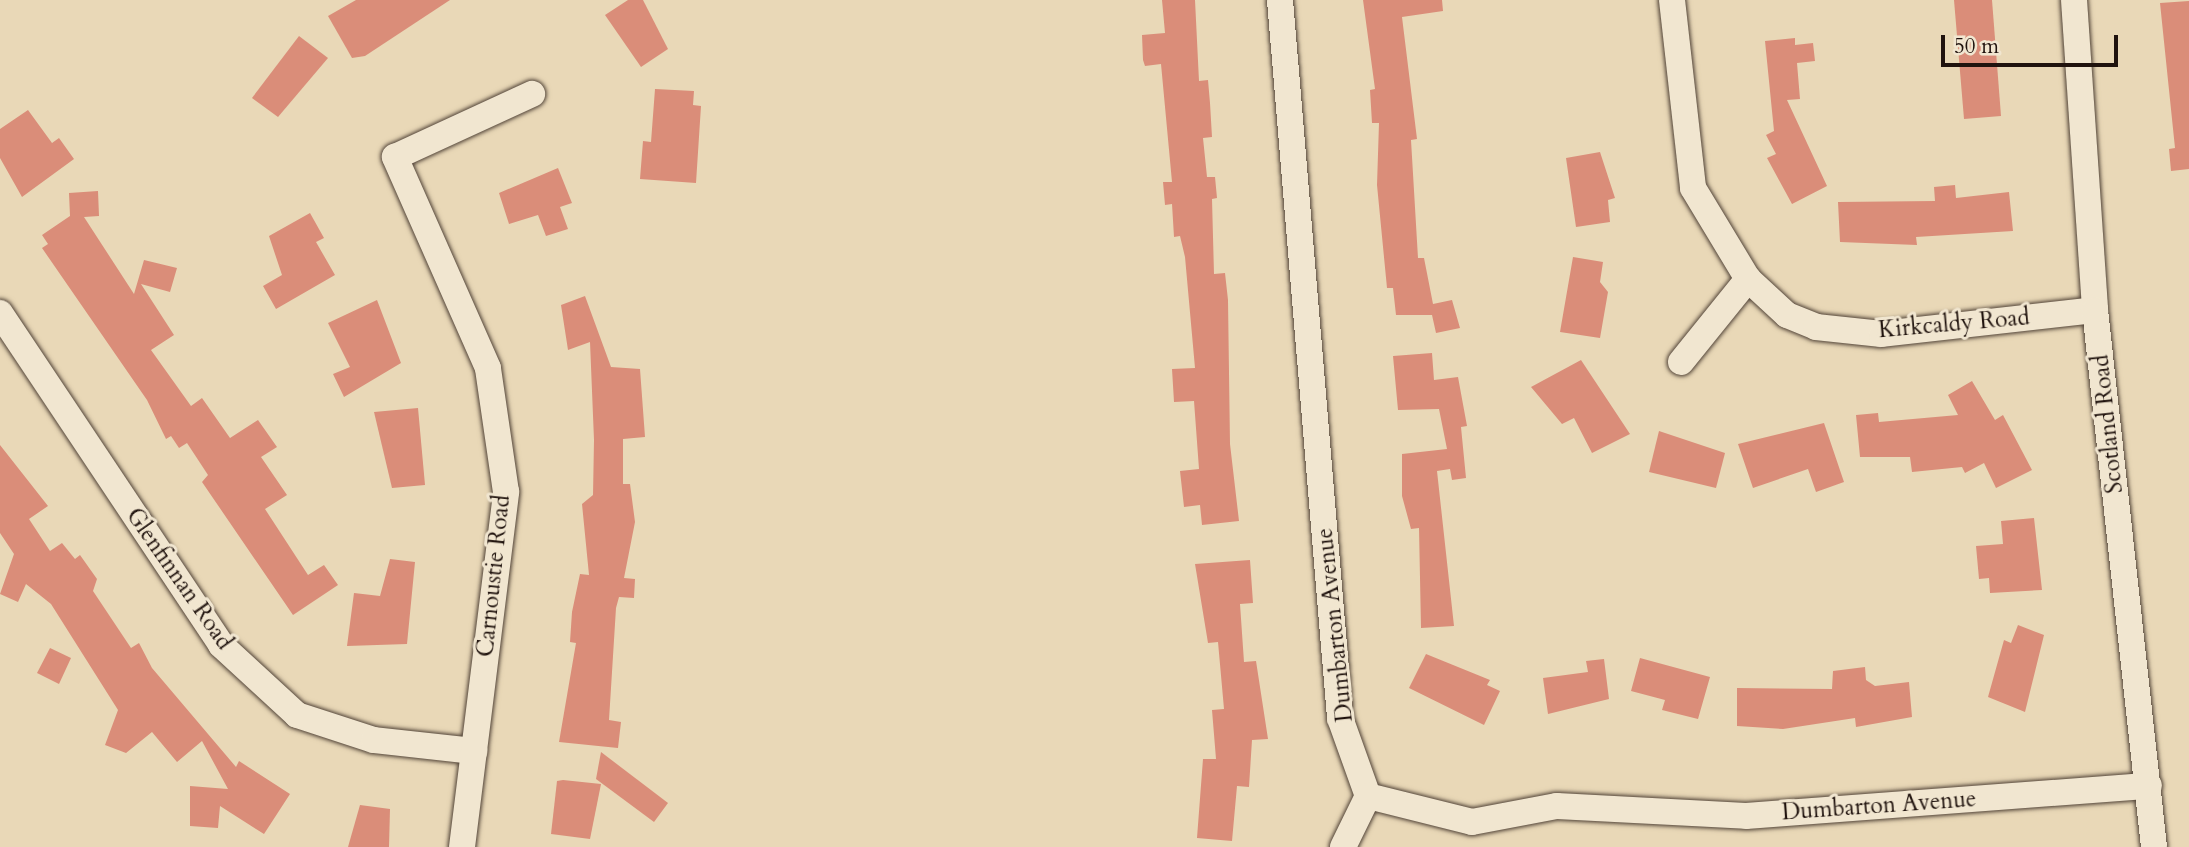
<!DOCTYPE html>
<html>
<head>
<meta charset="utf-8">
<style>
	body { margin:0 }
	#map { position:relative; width:2189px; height:847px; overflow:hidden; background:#e9d8b7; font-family:Cardo,serif }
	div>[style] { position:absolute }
	.building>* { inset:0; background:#da8d79 }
	.roads { filter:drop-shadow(0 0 2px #524438) drop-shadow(0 0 2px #524438) }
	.minor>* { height:26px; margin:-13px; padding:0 13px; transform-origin:13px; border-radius:13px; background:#f1e6d0 }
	span { translate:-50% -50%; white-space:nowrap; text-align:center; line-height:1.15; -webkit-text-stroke:6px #f1e6d0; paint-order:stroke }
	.street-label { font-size:23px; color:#20130e }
	.scale { position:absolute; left:1941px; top:35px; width:177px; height:32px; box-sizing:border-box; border:4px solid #20130e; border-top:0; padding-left:9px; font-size:21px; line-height:24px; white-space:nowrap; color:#20130e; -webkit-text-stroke:5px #f1e6d0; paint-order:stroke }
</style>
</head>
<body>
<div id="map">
	<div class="building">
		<div style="clip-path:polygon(356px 0,450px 0,365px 56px,352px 58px,328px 16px)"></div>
		<div style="clip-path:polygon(628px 0,643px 0,668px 49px,641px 67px,605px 15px)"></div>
		<div style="clip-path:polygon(1162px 0,1195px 0,1199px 81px,1208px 80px,1210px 103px,1212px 137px,1203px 138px,1207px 177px,1215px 177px,1217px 198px,1212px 199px,1214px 274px,1225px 273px,1228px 300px,1230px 444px,1239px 521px,1202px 525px,1200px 505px,1184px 507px,1180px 471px,1199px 469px,1194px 401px,1174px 402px,1172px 369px,1195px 368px,1185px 257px,1180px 236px,1174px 237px,1172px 204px,1165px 205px,1163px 182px,1172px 182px,1161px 64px,1145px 66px,1143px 60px,1142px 35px,1165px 33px)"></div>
		<div style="clip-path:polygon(1363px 0,1442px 0,1443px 11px,1402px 17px,1417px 139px,1411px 140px,1418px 258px,1424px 258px,1433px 304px,1452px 300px,1460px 328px,1436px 333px,1432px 315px,1396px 315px,1393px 288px,1387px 288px,1377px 185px,1379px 123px,1372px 123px,1370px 90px,1375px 89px)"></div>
		<div style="clip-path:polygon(1954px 0,1992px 0,2001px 116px,1964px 119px)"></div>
		<div style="clip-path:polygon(2189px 1px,2189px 169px,2171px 171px,2169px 149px,2175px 148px,2160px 3px)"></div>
		<div style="clip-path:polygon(299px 36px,328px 58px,278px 117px,252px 98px)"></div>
		<div style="clip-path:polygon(1795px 38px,1795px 45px,1813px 43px,1815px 61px,1797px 63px,1800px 99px,1787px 100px,1827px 186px,1792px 204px,1767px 158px,1776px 154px,1766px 135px,1774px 131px,1765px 41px)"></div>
		<div style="clip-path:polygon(655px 89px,694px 91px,693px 105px,701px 106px,696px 183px,640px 179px,643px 141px,651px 142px)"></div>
		<div style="clip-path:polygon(28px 110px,52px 143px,59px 138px,74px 159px,22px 197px,0 158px,0 129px)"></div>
		<div style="clip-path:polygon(1600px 152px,1615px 198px,1608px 200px,1610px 222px,1576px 227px,1566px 158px)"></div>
		<div style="clip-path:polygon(558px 168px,572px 203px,560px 207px,568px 229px,546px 236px,538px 215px,509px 224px,499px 193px)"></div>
		<div style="clip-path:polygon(1955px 185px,1956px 198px,2009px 192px,2013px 231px,1916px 237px,1917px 245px,1840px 242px,1838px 202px,1935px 201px,1934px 187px)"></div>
		<div style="clip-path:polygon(98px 191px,99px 216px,84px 217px,134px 294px,144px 260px,177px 268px,170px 292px,141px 284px,174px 335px,151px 350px,191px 406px,202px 398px,230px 438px,258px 420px,277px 447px,261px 457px,287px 495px,265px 509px,308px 575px,324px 565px,338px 585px,293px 615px,202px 482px,208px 475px,187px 443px,179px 448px,171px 436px,166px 439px,147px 400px,42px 248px,48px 244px,42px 235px,70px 216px,69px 193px)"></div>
		<div style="clip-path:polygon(310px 213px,324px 238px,316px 242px,335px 275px,276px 309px,263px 286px,282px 275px,269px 236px)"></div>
		<div style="clip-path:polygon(1573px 257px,1603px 262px,1600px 282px,1608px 292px,1600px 338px,1560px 332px)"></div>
		<div style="clip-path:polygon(585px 296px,611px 367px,640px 369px,645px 437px,623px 439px,623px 484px,630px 484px,635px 522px,624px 578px,635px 579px,634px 598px,619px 597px,616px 608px,609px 720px,621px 722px,618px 748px,559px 742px,576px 643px,570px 642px,572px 612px,580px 574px,589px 575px,582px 504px,593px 495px,594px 440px,590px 342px,568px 350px,561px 305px)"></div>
		<div style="clip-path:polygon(377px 300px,401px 363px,344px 397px,333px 374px,350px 367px,328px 323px)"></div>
		<div style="clip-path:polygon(1432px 353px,1434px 380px,1458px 377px,1467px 426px,1461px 427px,1466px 478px,1452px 480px,1450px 469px,1437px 471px,1454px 626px,1421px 628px,1419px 528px,1411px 529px,1402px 496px,1402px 454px,1447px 449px,1439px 409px,1398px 410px,1393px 356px)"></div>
		<div style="clip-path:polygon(1581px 360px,1630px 434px,1592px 453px,1574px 418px,1562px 424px,1531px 387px)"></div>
		<div style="clip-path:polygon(1972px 381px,1995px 420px,2003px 415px,2032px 470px,1996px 488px,1984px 463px,1965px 473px,1962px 467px,1912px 472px,1910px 457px,1860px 457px,1856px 415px,1878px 413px,1879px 422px,1958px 415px,1948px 395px)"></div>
		<div style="clip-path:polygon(418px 408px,425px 485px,392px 488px,374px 412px)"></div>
		<div style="clip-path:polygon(1824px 423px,1844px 482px,1816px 492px,1808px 469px,1753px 488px,1738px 444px)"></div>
		<div style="clip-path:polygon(1659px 431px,1725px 453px,1716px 488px,1649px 472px)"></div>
		<div style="clip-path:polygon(0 445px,48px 506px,29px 519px,50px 551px,62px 543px,75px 559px,80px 555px,97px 579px,93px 591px,131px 648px,139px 643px,152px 668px,236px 767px,239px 761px,290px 794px,264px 834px,220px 806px,218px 828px,190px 826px,190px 786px,228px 789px,202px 741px,177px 762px,152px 732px,126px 753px,105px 745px,118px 710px,51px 604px,26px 584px,18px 602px,0 594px,14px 554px,0 533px)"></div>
		<div style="clip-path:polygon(2034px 518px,2042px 590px,1990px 593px,1989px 578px,1979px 579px,1976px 546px,2003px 544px,2001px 521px)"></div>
		<div style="clip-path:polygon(390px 559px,415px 562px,407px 644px,347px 646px,354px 593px,380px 596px)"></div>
		<div style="clip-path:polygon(1250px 560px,1253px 603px,1240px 604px,1244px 662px,1256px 661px,1268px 739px,1252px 740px,1249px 787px,1237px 786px,1232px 841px,1197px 838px,1203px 759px,1216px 759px,1212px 710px,1224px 709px,1218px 642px,1208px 643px,1195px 564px)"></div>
		<div style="clip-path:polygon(2018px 625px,2044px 635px,2025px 712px,1988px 697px,2004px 640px,2011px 643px)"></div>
		<div style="clip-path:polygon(50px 648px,71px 658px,59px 684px,37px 673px)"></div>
		<div style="clip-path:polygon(1426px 654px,1490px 680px,1487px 685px,1500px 691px,1484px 725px,1409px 688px)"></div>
		<div style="clip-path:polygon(1640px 658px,1710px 677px,1698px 719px,1662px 710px,1665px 700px,1631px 691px)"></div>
		<div style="clip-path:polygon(1604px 659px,1609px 699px,1548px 714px,1543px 678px,1588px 672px,1586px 661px)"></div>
		<div style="clip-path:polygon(1865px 667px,1866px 680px,1875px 686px,1909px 682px,1912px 717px,1856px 727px,1855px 718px,1783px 729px,1737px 726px,1737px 688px,1832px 689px,1833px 671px)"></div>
		<div style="clip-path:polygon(601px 752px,668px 803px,654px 822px,596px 779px)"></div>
		<div style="clip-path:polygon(563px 780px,601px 784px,590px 839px,551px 834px,557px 781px)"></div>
		<div style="clip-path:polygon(360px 805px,390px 809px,389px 847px,348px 847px)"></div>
	</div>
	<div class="roads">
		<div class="minor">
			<div style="left:1280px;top:0;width:721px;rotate:85.22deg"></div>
			<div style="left:1340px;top:718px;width:83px;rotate:70.3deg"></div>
			<div style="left:1672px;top:0;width:189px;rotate:83.6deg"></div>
			<div style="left:1693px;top:188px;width:106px;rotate:58.9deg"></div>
			<div style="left:1748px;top:279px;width:53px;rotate:42.7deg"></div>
			<div style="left:1787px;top:315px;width:31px;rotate:22deg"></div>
			<div style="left:1816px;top:327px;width:66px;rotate:6.1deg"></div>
			<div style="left:1882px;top:334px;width:214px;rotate:-6.4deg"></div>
			<div style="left:2074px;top:0;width:311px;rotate:86.1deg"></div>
			<div style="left:2095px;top:310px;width:540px;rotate:83.73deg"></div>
			<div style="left:0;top:313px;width:399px;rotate:56.3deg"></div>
			<div style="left:221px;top:645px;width:103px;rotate:42.6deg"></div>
			<div style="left:297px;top:715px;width:81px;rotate:18deg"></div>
			<div style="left:374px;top:740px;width:101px;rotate:6.3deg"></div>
			<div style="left:1681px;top:362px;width:107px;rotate:-51.1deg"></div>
			<div style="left:1368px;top:796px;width:107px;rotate:14deg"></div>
			<div style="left:1472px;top:822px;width:86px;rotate:-10.7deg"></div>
			<div style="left:1557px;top:806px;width:189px;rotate:3deg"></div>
			<div style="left:1746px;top:816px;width:404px;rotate:-4.3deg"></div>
			<div style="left:462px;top:847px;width:358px;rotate:-82.9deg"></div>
			<div style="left:506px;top:492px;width:125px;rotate:-98.3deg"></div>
			<div style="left:488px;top:368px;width:231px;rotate:-113.8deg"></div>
			<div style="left:395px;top:157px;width:151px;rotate:-24.7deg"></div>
			<div style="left:1343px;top:847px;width:57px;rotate:-63.9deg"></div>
		</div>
	</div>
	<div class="street-label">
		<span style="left:1954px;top:324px;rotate:-5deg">Kirkcaldy Road</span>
		<span style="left:2108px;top:424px;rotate:-96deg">Scotland Road</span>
		<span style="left:494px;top:576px;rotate:-84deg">Carnoustie Road</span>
		<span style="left:179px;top:579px;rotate:55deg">Glenfinnan Road</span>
		<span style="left:1335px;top:625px;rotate:-96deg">Dumbarton Avenue</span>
		<span style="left:1879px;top:806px;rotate:-4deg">Dumbarton Avenue</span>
	</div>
	<div class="scale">50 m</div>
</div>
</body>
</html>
